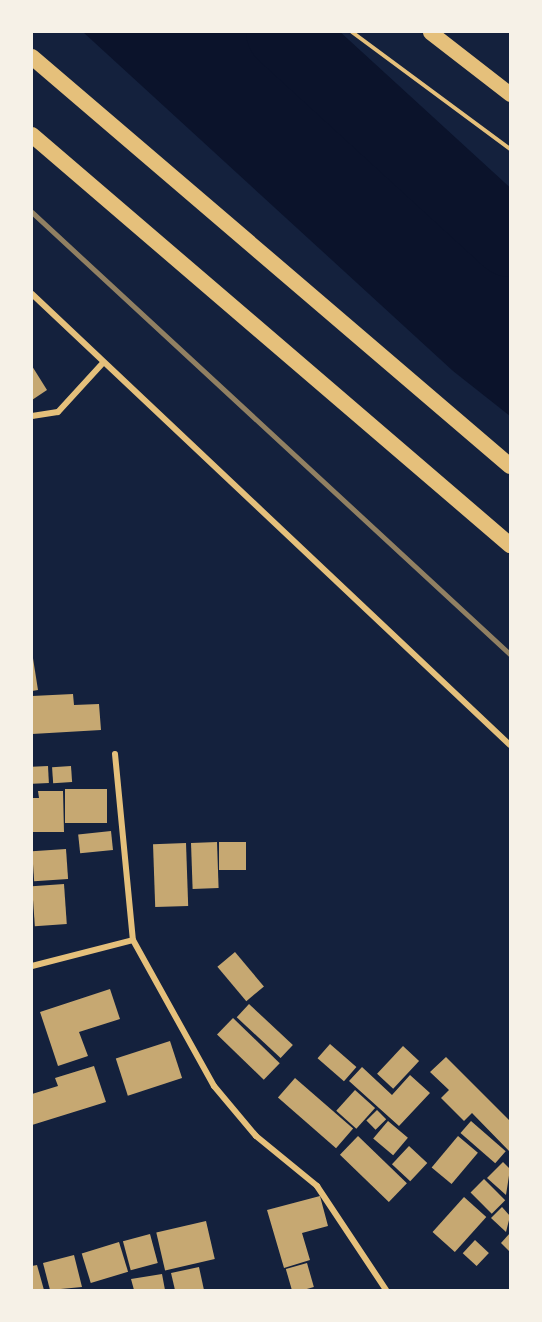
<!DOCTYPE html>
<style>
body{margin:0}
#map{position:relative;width:542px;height:1322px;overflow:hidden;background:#14213d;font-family:"Zilla Slab",serif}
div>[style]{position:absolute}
.water>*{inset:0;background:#0b132b}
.river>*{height:76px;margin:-38px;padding:0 38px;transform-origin:38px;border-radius:38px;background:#0b132b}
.building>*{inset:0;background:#c6a872;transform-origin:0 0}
.path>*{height:4px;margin:-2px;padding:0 2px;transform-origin:2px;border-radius:2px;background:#e5c07b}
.minor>*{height:6px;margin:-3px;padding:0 3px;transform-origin:3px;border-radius:3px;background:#e5c07b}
.primary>*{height:15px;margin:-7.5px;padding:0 7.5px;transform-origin:7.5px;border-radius:7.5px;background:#e5c07b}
.trunk>*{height:16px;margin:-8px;padding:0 8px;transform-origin:8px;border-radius:8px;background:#e5c07b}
.rail>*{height:4.5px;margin:-2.25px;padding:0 2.25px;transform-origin:2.25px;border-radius:2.25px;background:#918062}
span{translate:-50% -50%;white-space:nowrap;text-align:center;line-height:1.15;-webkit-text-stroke:4.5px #f6f1e7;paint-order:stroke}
.frame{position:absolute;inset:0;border:33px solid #f6f1e7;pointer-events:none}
</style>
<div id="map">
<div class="water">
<div style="clip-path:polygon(83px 32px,284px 32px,510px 239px,510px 416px,453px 371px)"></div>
</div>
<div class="river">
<div style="left:284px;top:32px;width:306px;rotate:42.5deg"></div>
</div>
<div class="building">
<div style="clip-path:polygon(32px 366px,47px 390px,32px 400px)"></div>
<div style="clip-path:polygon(32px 652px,38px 690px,32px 691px)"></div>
<div style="clip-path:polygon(73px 694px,74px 705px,99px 704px,101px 730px,32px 734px,32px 696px)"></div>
<div style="left:48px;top:766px;width:17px;height:16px;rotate:87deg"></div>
<div style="left:71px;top:766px;width:16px;height:19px;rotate:86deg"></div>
<div style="left:107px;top:789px;width:34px;height:42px;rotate:90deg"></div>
<div style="clip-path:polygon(38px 791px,63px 791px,64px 832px,32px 832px,32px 798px,39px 798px)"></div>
<div style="left:111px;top:831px;width:19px;height:33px;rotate:84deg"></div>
<div style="left:217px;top:842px;width:46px;height:26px;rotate:88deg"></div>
<div style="left:219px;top:842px;width:27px;height:28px"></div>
<div style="left:186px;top:843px;width:63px;height:33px;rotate:88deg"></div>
<div style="left:66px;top:849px;width:30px;height:34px;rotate:86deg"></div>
<div style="left:64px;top:884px;width:40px;height:32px;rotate:86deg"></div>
<div style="left:235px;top:952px;width:45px;height:23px;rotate:50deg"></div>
<div style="clip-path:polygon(110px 989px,120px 1019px,79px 1032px,88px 1056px,58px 1066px,40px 1012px)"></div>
<div style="left:249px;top:1004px;width:60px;height:18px;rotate:43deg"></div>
<div style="left:233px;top:1018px;width:65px;height:23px;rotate:44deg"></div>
<div style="left:170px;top:1041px;width:39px;height:57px;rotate:72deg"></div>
<div style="left:330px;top:1044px;width:35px;height:19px;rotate:41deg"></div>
<div style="left:403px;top:1046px;width:22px;height:38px;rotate:43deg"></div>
<div style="clip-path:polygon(446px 1057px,510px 1121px,510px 1152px,472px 1113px,464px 1121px,441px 1098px,449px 1090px,430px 1072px)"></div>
<div style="clip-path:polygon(94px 1066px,106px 1102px,32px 1125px,32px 1094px,58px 1086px,55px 1078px)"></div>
<div style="clip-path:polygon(362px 1067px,392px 1095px,410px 1075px,430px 1093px,399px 1126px,349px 1081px)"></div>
<div style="left:295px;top:1078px;width:77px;height:26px;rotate:41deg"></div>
<div style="left:355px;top:1090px;width:27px;height:28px;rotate:42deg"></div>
<div style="left:377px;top:1110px;width:13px;height:15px;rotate:45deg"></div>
<div style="left:388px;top:1121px;width:26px;height:23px;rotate:40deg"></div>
<div style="left:471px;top:1121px;width:46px;height:16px;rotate:41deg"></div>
<div style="left:358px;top:1136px;width:68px;height:26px;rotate:44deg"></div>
<div style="left:458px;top:1136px;width:26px;height:41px;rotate:40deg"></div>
<div style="left:409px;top:1146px;width:25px;height:25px;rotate:43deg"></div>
<div style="clip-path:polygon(503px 1162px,510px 1169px,506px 1195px,487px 1178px)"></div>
<div style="left:484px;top:1179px;width:30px;height:19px;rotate:45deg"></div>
<div style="clip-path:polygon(320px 1196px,328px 1226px,302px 1233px,310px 1260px,284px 1268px,267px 1210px)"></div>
<div style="left:464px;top:1197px;width:30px;height:47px;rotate:42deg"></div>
<div style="clip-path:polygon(502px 1207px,510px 1216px,506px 1232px,491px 1218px)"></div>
<div style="left:206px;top:1221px;width:39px;height:51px;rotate:77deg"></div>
<div style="clip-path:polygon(510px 1233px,510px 1252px,501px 1243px)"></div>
<div style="left:150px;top:1234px;width:30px;height:28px;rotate:75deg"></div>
<div style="left:475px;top:1240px;width:19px;height:18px;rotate:43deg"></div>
<div style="left:119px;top:1242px;width:31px;height:39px;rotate:73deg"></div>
<div style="clip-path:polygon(74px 1255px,82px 1287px,50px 1290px,43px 1263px)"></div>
<div style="left:307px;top:1263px;width:25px;height:22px;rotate:74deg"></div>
<div style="clip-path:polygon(37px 1265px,44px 1290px,32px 1290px,32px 1266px)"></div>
<div style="clip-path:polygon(199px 1267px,204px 1290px,175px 1290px,171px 1273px)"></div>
<div style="clip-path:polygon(162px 1274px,165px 1290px,134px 1290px,131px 1279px)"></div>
</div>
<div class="path">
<div style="left:352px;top:32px;width:197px;rotate:36.5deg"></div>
</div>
<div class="minor">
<div style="left:32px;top:294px;width:657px;rotate:43.34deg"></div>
<div style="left:32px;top:416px;width:26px;rotate:-9deg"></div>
<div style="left:58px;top:412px;width:65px;rotate:-47.5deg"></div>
<div style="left:115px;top:754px;width:187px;rotate:84.5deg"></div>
<div style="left:133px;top:940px;width:167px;rotate:61deg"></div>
<div style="left:214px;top:1086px;width:65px;rotate:50deg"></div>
<div style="left:256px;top:1136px;width:79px;rotate:39.3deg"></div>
<div style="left:317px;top:1186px;width:125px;rotate:56.4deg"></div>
<div style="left:32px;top:966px;width:104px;rotate:-14.4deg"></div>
</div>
<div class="primary">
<div style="left:430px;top:32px;width:101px;rotate:37.8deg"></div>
</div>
<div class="trunk">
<div style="left:32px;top:57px;width:629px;rotate:40.55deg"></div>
<div style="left:32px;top:135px;width:630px;rotate:40.62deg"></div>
</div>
<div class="rail">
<div style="left:32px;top:212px;width:651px;rotate:42.76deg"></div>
</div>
<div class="frame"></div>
</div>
